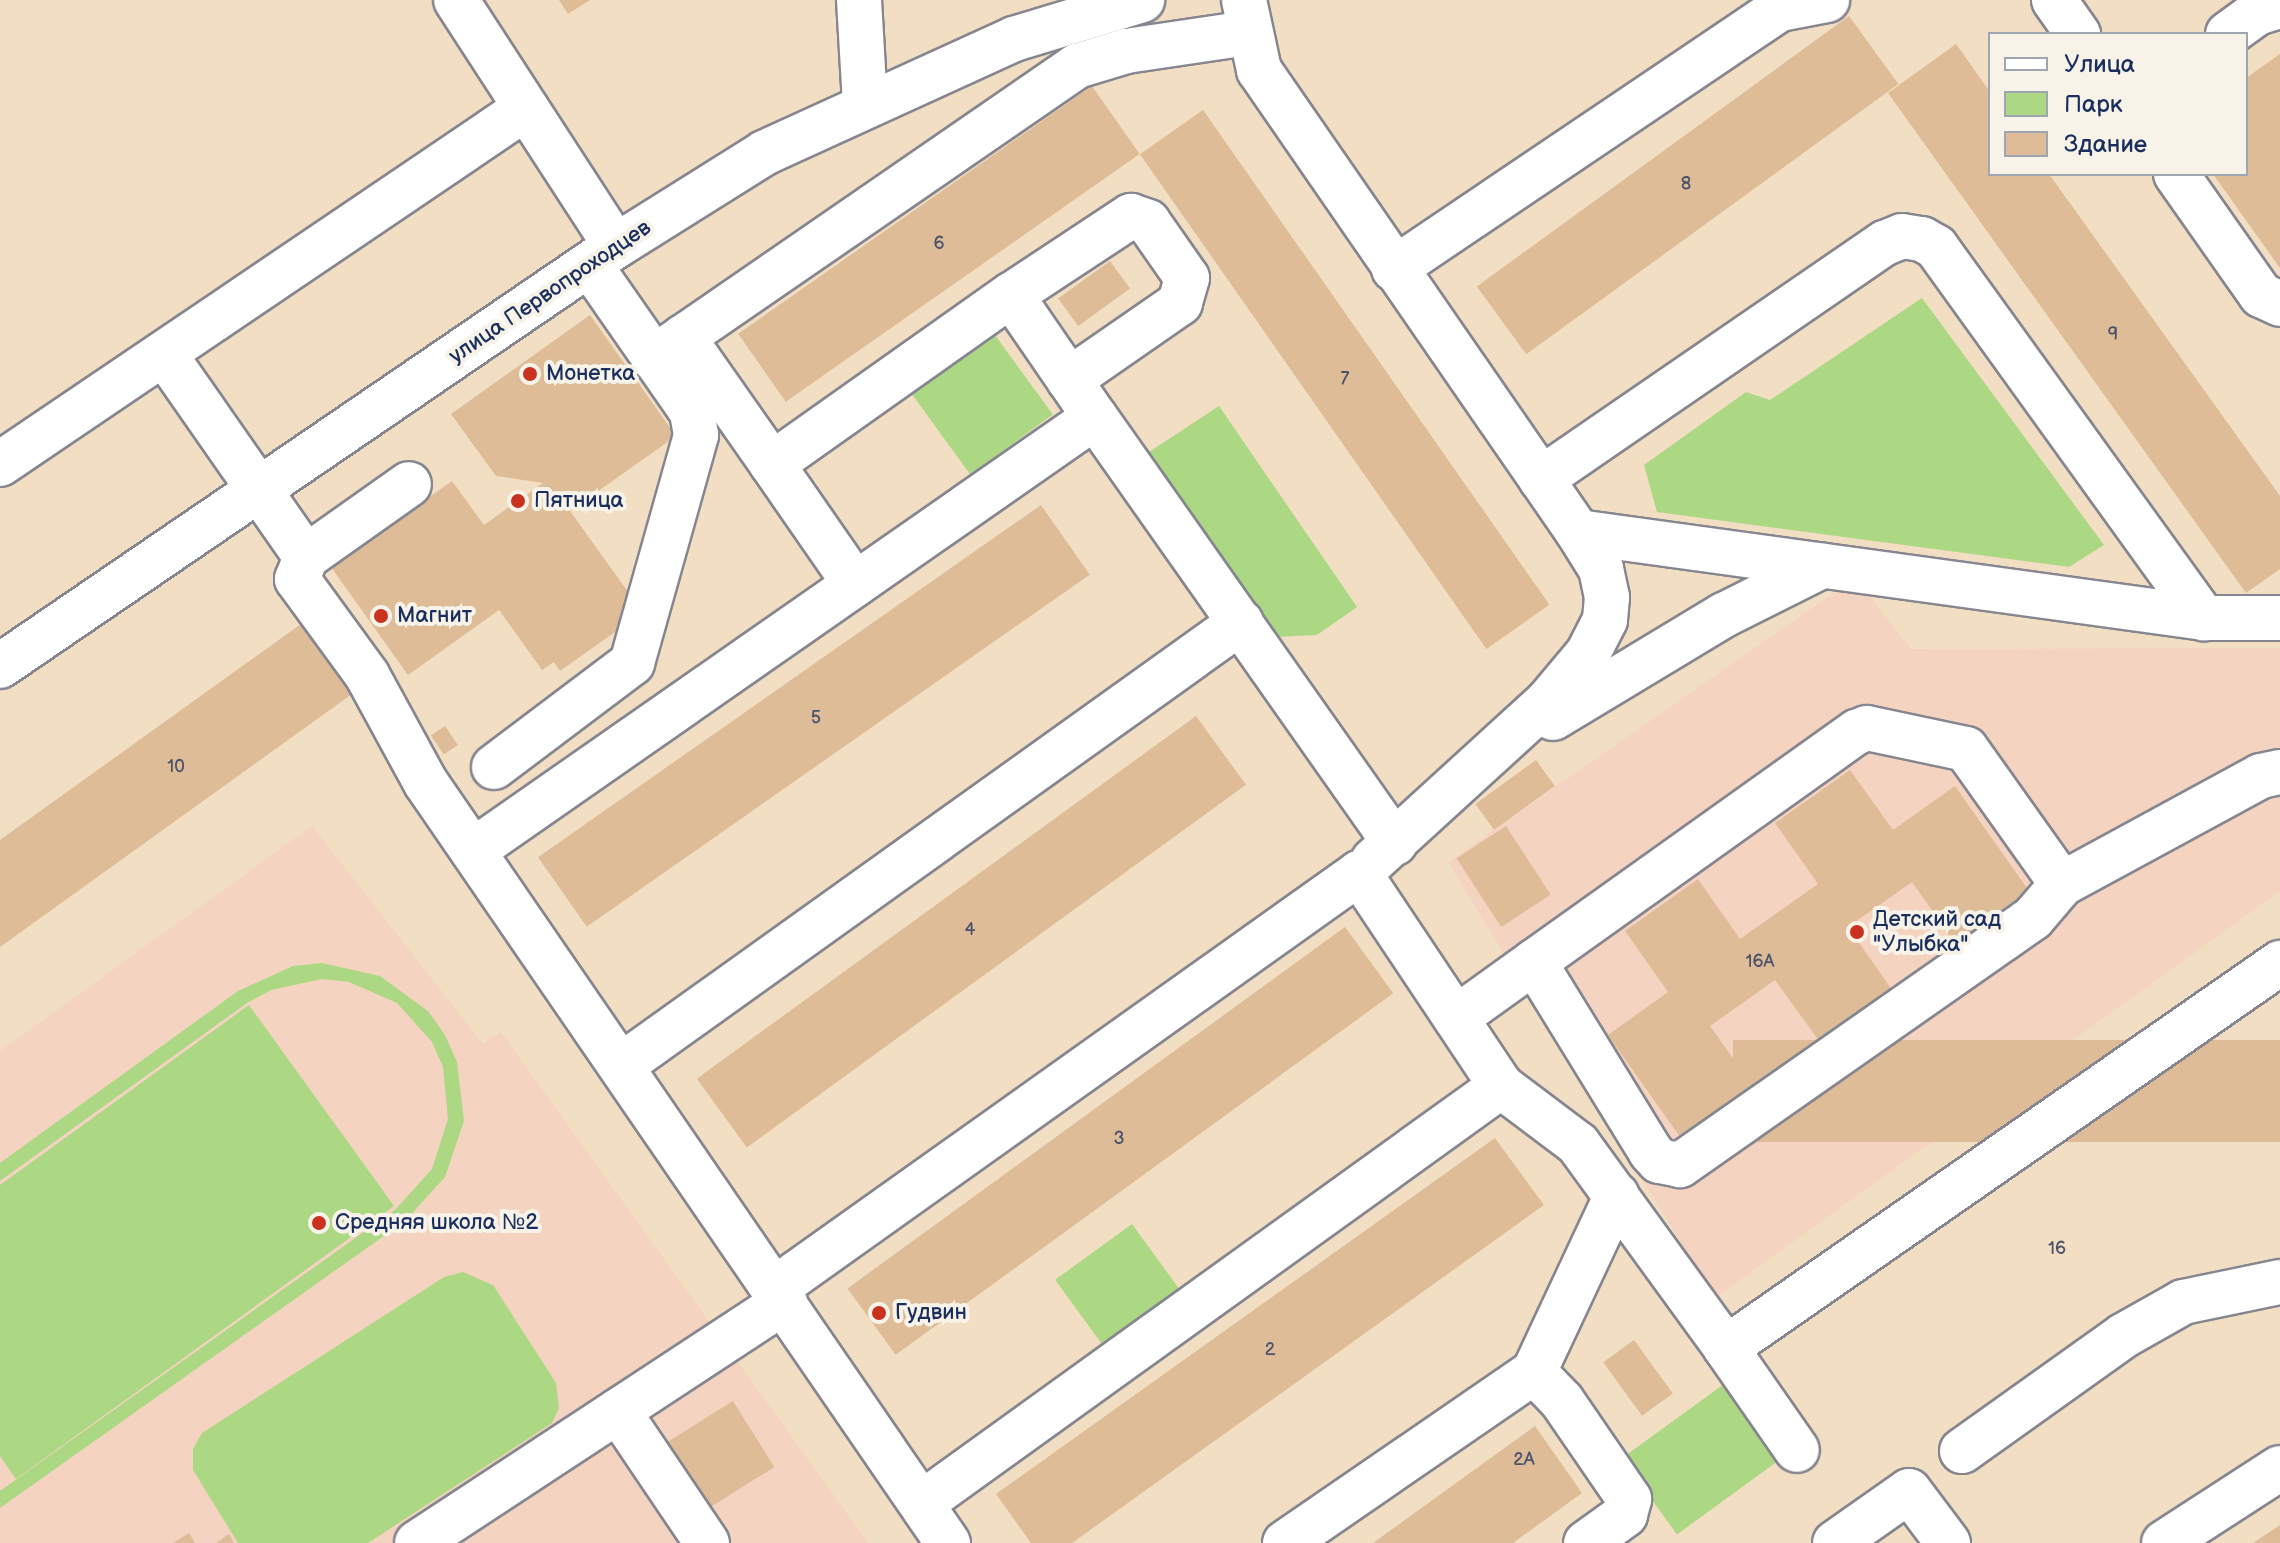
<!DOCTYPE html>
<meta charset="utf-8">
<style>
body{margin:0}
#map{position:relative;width:2280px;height:1543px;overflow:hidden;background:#f2dec2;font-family:"Balsamiq Sans",sans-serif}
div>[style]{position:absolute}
.built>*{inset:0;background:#f4d3c0}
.green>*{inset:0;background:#acd884;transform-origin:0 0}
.building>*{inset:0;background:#debc98;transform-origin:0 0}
.roads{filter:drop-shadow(2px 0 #868690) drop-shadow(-2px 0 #868690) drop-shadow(0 2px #868690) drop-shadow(0 -2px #868690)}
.minor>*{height:44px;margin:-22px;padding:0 22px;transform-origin:22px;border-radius:22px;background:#fff}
.dots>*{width:22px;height:22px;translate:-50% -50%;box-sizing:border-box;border:4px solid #f7f3e8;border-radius:50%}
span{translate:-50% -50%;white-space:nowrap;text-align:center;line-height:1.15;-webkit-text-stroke:8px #f7f3e8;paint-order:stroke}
.number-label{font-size:18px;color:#4c526c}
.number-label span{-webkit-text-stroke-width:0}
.street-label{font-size:22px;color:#1b2f5e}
.poi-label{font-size:22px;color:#1b2f5e}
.left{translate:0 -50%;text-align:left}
.legend{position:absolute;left:1988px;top:32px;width:260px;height:144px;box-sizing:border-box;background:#f7f3e8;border:2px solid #9fa5b1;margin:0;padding:10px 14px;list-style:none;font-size:24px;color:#1b2f5e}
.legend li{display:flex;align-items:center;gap:16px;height:40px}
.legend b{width:40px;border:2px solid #9fa5b1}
</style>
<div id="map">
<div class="built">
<div style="clip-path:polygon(1855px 578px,1911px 649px,2280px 648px,2280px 891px,1715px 1298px,1448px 862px)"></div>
<div style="clip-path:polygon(312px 826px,483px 1044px,501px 1032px,868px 1543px,0 1543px,0 1051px)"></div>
</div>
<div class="green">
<div style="clip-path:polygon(1922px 298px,2104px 545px,2069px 567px,1657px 512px,1644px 465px,1746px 392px,1770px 400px)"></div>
<div style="left:987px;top:324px;width:112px;height:102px;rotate:54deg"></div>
<div style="clip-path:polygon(1219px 406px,1357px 607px,1317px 635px,1274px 637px,1149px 452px)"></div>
<div style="clip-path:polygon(322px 963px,380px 976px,428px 1011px,445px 1035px,457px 1062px,464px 1121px,445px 1177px,405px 1221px,0 1508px,0 1491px,396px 1209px,432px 1169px,448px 1119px,443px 1067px,432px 1042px,397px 1003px,349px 982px,322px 979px,271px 990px,247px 1003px,0 1181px,0 1163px,238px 991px,293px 966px)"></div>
<div style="clip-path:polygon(249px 1005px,394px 1206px,16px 1479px,0 1456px,0 1185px)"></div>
<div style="left:1132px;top:1224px;width:80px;height:95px;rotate:54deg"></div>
<div style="clip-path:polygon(463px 1272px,493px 1285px,556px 1383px,559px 1408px,552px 1423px,368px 1543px,238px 1543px,193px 1470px,193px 1449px,202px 1433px,444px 1277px)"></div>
<div style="left:1731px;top:1379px;width:94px;height:135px;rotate:54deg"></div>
</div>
<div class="building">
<div style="clip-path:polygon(559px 0,590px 0,568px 14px)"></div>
<div style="left:1849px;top:16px;width:84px;height:460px;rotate:54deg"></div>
<div style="clip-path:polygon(1956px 44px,1990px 92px,1990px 174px,2049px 174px,2280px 496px,2280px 569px,2246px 593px,1888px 93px)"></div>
<div style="clip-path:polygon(2280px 54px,2280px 268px,2213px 174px,2246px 174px,2246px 78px)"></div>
<div style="left:1092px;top:86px;width:83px;height:432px;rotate:55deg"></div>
<div style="left:1203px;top:110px;width:604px;height:77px;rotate:55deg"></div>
<div style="left:1110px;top:261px;width:34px;height:64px;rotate:54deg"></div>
<div style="clip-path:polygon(590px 315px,676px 436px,570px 511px,636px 603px,623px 613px,629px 622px,560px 671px,554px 662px,542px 670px,499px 610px,408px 675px,331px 567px,452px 481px,484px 525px,543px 483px,496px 476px,451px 414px)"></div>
<div style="left:1041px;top:505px;width:85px;height:614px;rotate:55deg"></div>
<div style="clip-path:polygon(301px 624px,352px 694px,0 947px,0 840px)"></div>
<div style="left:1196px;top:716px;width:85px;height:617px;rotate:54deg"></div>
<div style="left:445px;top:726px;width:23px;height:17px;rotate:56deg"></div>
<div style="left:1536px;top:760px;width:32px;height:75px;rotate:54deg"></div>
<div style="clip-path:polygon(1850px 770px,1893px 830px,1955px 786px,2029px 891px,1955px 943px,1912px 882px,1848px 927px,1892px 990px,1819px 1041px,1775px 980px,1710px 1026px,1753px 1086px,1680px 1137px,1608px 1035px,1668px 992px,1625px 931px,1698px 879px,1740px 939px,1818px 884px,1775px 823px)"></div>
<div style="left:1506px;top:826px;width:82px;height:59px;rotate:57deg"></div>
<div style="left:1345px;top:927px;width:82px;height:615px;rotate:54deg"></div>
<div style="left:2280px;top:1040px;width:102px;height:547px;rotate:90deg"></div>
<div style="clip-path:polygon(1495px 1138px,1544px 1205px,1072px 1543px,1031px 1543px,996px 1494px)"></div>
<div style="left:1634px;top:1340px;width:66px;height:38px;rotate:54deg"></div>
<div style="left:733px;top:1401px;width:78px;height:77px;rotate:58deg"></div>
<div style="clip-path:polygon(1535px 1426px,1582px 1493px,1513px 1543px,1373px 1543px)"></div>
<div style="clip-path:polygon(2280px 1525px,2280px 1543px,2253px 1543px)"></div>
<div style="clip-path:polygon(189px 1533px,195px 1543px,173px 1543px)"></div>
<div style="clip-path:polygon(229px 1534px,234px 1543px,216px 1543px)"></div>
</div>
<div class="roads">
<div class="minor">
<div style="left:456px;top:0;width:293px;rotate:57deg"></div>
<div style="left:859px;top:0;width:104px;rotate:86.7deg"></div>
<div style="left:1244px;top:0;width:72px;rotate:77.9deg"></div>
<div style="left:1259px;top:70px;width:561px;rotate:55.38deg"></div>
<div style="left:1578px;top:532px;width:44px;rotate:58.1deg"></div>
<div style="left:1601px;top:569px;width:29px;rotate:78deg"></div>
<div style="left:1607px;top:597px;width:23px;rotate:95deg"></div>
<div style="left:1605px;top:620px;width:36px;rotate:117deg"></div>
<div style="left:1589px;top:652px;width:64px;rotate:129.9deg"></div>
<div style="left:1548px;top:701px;width:237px;rotate:137.6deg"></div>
<div style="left:2054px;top:0;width:42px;rotate:54.8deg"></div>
<div style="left:2228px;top:34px;width:36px;rotate:-36deg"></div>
<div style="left:2257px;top:13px;width:24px;rotate:-17deg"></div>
<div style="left:2176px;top:174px;width:148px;rotate:54.9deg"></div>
<div style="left:2261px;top:295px;width:21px;rotate:25deg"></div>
<div style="left:1394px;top:269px;width:465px;rotate:-34deg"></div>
<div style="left:1780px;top:9px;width:48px;rotate:-10.8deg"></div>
<div style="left:1011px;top:295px;width:144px;rotate:-33.4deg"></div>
<div style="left:1131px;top:216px;width:18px;rotate:19deg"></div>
<div style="left:1148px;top:222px;width:68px;rotate:55.1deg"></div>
<div style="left:1187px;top:278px;width:26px;rotate:106deg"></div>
<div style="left:1180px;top:303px;width:135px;rotate:145.3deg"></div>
<div style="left:683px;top:337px;width:155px;rotate:55deg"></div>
<div style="left:772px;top:464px;width:293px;rotate:-35.3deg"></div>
<div style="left:1011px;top:295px;width:148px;rotate:55.5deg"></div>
<div style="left:165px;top:355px;width:246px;rotate:55.1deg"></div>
<div style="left:306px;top:557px;width:24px;rotate:112deg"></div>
<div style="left:297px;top:579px;width:119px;rotate:53.9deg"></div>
<div style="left:367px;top:675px;width:123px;rotate:61.4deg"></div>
<div style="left:426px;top:783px;width:922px;rotate:55.52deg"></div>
<div style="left:653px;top:358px;width:515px;rotate:-34.55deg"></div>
<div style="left:1077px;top:66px;width:51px;rotate:-17deg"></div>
<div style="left:1126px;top:51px;width:123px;rotate:-8.4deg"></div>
<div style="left:0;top:464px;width:635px;rotate:-34.09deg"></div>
<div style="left:772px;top:464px;width:146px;rotate:55.3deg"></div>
<div style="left:1541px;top:479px;width:417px;rotate:-34.5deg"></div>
<div style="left:1885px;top:243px;width:18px;rotate:-22deg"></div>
<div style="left:1902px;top:236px;width:20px;rotate:9deg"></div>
<div style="left:1922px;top:239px;width:16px;rotate:30deg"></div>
<div style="left:1936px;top:247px;width:458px;rotate:54.2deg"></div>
<div style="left:2204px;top:618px;width:76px"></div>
<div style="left:1578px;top:532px;width:632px;rotate:7.82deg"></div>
<div style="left:306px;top:557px;width:126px;rotate:-35.3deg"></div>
<div style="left:0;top:666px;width:746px;rotate:-34.29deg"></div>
<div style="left:616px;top:246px;width:175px;rotate:-32.1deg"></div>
<div style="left:764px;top:153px;width:275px;rotate:-24.5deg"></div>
<div style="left:1014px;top:39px;width:134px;rotate:-16.9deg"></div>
<div style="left:1553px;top:718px;width:200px;rotate:-31.1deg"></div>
<div style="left:1724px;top:615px;width:110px;rotate:-26.6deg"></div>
<div style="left:494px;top:767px;width:173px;rotate:-37deg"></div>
<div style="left:632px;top:663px;width:237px;rotate:-74.3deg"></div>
<div style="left:696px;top:435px;width:23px;rotate:-100deg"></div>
<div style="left:692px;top:412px;width:180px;rotate:-124.8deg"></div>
<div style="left:474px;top:850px;width:757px;rotate:-34.89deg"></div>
<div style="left:1095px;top:417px;width:521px;rotate:54.85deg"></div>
<div style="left:2062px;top:884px;width:226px;rotate:-28.5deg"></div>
<div style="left:2261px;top:776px;width:19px;rotate:-12deg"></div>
<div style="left:1456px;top:1018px;width:96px;rotate:-35.7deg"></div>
<div style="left:1534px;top:962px;width:397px;rotate:-35.5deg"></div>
<div style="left:1857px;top:732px;width:11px;rotate:-22deg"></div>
<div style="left:1867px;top:728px;width:101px;rotate:12deg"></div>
<div style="left:1966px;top:749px;width:166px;rotate:54.6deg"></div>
<div style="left:2062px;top:884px;width:45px;rotate:130.5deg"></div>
<div style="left:2033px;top:918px;width:431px;rotate:145deg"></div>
<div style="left:1680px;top:1165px;width:21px;rotate:-169deg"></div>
<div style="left:1659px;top:1161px;width:12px;rotate:-132deg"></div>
<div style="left:1651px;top:1152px;width:223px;rotate:-121.6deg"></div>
<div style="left:622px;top:1065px;width:761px;rotate:-35.59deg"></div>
<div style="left:776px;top:1288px;width:716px;rotate:-35.44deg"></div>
<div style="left:1359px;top:873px;width:256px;rotate:56.3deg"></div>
<div style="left:1501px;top:1086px;width:96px;rotate:37deg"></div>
<div style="left:1578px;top:1144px;width:252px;rotate:54deg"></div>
<div style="left:1726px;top:1348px;width:675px;rotate:-34.8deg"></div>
<div style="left:1726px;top:1348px;width:124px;rotate:55.2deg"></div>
<div style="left:1534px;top:1372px;width:195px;rotate:-64.9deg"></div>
<div style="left:618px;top:1411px;width:159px;rotate:56deg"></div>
<div style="left:1962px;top:1451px;width:198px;rotate:-35.5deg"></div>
<div style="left:2123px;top:1336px;width:69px;rotate:-29.5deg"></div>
<div style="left:2183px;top:1302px;width:99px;rotate:-11.7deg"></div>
<div style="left:922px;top:1503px;width:714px;rotate:-35.76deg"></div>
<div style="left:417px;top:1543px;width:440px;rotate:-33.3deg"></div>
<div style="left:1285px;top:1543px;width:302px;rotate:-34.5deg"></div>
<div style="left:1534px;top:1372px;width:40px;rotate:46deg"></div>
<div style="left:1562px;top:1401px;width:119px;rotate:55.6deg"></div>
<div style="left:1629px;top:1499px;width:16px;rotate:104deg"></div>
<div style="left:1625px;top:1515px;width:48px;rotate:144.3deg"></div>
<div style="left:1835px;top:1543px;width:90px;rotate:-35.1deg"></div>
<div style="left:1909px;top:1491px;width:65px;rotate:53.1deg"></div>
<div style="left:2164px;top:1543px;width:138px;rotate:-32.9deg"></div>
</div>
</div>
<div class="dots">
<div style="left:530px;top:374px;background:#c8321e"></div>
<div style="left:518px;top:501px;background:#c8321e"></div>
<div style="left:381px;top:616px;background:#c8321e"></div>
<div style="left:1857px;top:932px;background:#c8321e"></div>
<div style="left:319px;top:1223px;background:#c8321e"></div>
<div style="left:879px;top:1313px;background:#c8321e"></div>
</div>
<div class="number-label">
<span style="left:1686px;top:184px">8</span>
<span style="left:939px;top:244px">6</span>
<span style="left:2113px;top:335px">9</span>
<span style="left:1345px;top:379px">7</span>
<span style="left:816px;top:718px">5</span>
<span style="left:176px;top:767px">10</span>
<span style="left:970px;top:930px">4</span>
<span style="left:1760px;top:962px">16А</span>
<span style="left:1119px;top:1139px">3</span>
<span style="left:2057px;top:1249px">16</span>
<span style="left:1270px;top:1350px">2</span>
<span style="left:1524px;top:1460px">2А</span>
</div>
<div class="street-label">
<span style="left:550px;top:292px;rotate:-34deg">улица Первопроходцев</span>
</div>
<div class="poi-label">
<span class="left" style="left:546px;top:374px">Монетка</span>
<span class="left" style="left:534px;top:501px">Пятница</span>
<span class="left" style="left:397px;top:616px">Магнит</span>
<span class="left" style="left:1873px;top:932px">Детский сад<br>"Улыбка"</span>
<span class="left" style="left:335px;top:1223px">Средняя школа №2</span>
<span class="left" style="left:895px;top:1313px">Гудвин</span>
</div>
<ul class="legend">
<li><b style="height:10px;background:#fff"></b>Улица</li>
<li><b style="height:22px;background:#acd884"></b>Парк</li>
<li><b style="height:22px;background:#debc98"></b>Здание</li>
</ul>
</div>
